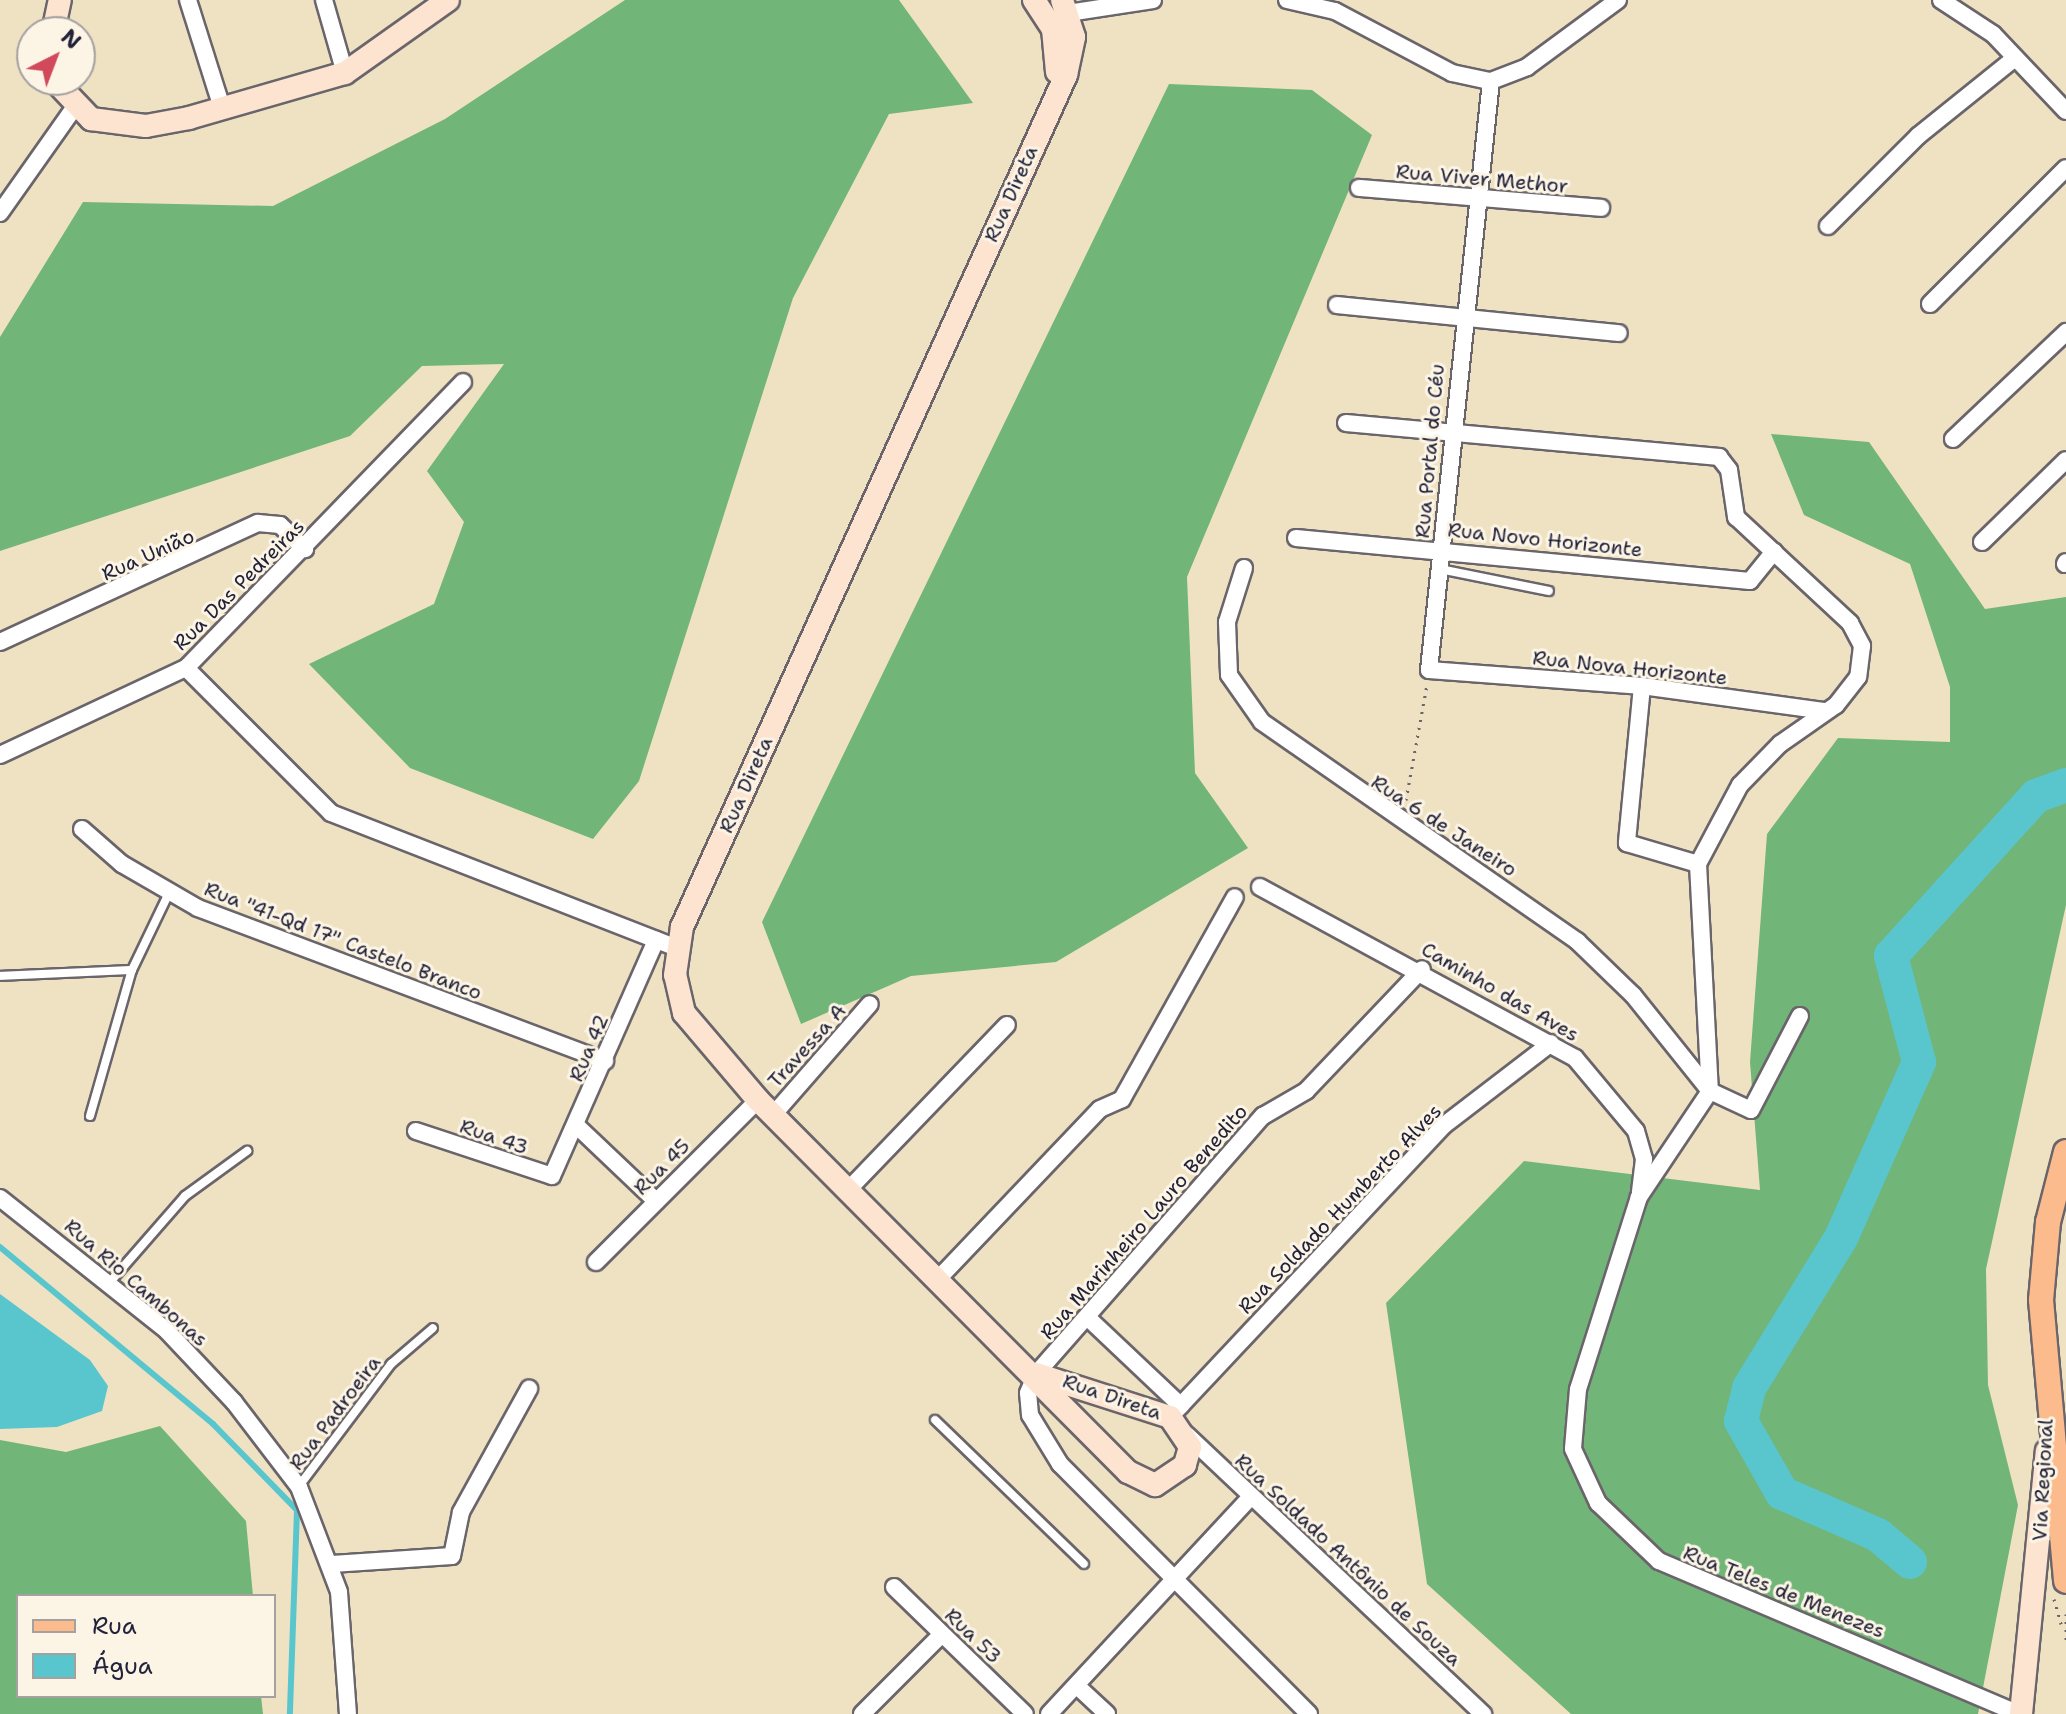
<!DOCTYPE html>
<meta charset="utf-8">
<style>
body{margin:0}
#map{position:relative;width:2066px;height:1714px;overflow:hidden;background:#efe2c3;font-family:"Shantell Sans",sans-serif}
div>[style]{position:absolute}
.forest>*{inset:0;background:#72b578}
.water>*{inset:0;background:#59c6ce}
.stream>*{height:6px;margin:-3px;padding:0 3px;transform-origin:3px;border-radius:3px;background:#59c6ce}
.river>*{height:34px;margin:-17px;padding:0 17px;transform-origin:17px;border-radius:17px;background:#59c6ce}
.path>*{height:3px;margin-top:-1.5px;transform-origin:0;background:repeating-linear-gradient(90deg,#6a656b 0 2px,transparent 0 8px)}
.roads{filter:drop-shadow(2px 0 #6a656b) drop-shadow(-2px 0 #6a656b) drop-shadow(0 2px #6a656b) drop-shadow(0 -2px #6a656b)}
.lane>*{height:8px;margin:-4px;padding:0 4px;transform-origin:4px;border-radius:4px;background:#fff}
.street>*{height:16px;margin:-8px;padding:0 8px;transform-origin:8px;border-radius:8px;background:#fff}
.secondary>*{height:22px;margin:-11px;padding:0 11px;transform-origin:11px;border-radius:11px;background:#fde4d1}
.primary>*{height:24px;margin:-12px;padding:0 12px;transform-origin:12px;border-radius:12px;background:#fbbb8c}
span{translate:-50% -50%;white-space:nowrap;text-align:center;line-height:1.15;-webkit-text-stroke:6px #fcf5e5;paint-order:stroke}
.street-label{font-size:20px;color:#22223b}
.legend{position:absolute;left:16px;top:1594px;width:260px;height:104px;box-sizing:border-box;background:#fcf5e5;border:2px solid #a5a1a1;margin:0;padding:10px 14px;list-style:none;font-size:24px;color:#22223b}
.legend li{display:flex;align-items:center;gap:16px;height:40px}
.legend b{width:40px;border:2px solid #a5a1a1}
.north{position:absolute;left:16px;top:16px;width:80px;height:80px;box-sizing:border-box;background:#fcf5e5;border:2px solid #a5a1a1;border-radius:50%;rotate:42deg;font-size:22px;font-weight:700;line-height:32px;text-align:center;color:#22223b}
.north::after{content:'';display:block;margin:auto;width:28px;height:36px;background:#d1495b;clip-path:polygon(50% 0,100% 100%,50% 72%,0 100%)}
</style>
<div id="map">
<div class="forest">
<div style="clip-path:polygon(625px 0,899px 0,973px 103px,889px 114px,793px 298px,639px 781px,593px 839px,410px 768px,309px 664px,434px 604px,464px 522px,427px 471px,504px 364px,422px 366px,350px 436px,0 551px,0 337px,83px 202px,273px 206px,445px 119px)"></div>
<div style="clip-path:polygon(1169px 84px,1312px 90px,1372px 135px,1187px 577px,1195px 773px,1248px 848px,1056px 962px,911px 976px,801px 1024px,762px 922px)"></div>
<div style="clip-path:polygon(1771px 434px,1869px 442px,1985px 609px,2066px 597px,2066px 905px,1986px 1269px,1988px 1385px,2018px 1505px,1978px 1714px,1571px 1714px,1427px 1584px,1386px 1303px,1524px 1161px,1760px 1190px,1750px 1062px,1767px 834px,1838px 738px,1950px 742px,1950px 687px,1910px 564px,1804px 515px)"></div>
<div style="clip-path:polygon(160px 1426px,246px 1521px,253px 1596px,18px 1596px,18px 1696px,261px 1696px,263px 1714px,0 1714px,0 1440px,66px 1452px)"></div>
</div>
<div class="water">
<div style="clip-path:polygon(0 1294px,90px 1360px,108px 1386px,102px 1411px,57px 1427px,0 1429px)"></div>
</div>
<div class="stream">
<div style="left:0;top:1247px;width:277px;rotate:39.7deg"></div>
<div style="left:213px;top:1424px;width:120px;rotate:45.7deg"></div>
<div style="left:297px;top:1510px;width:204px;rotate:92deg"></div>
</div>
<div class="river">
<div style="left:1910px;top:1562px;width:42px;rotate:-139.8deg"></div>
<div style="left:1878px;top:1535px;width:105px;rotate:-156.4deg"></div>
<div style="left:1782px;top:1493px;width:83px;rotate:-119.7deg"></div>
<div style="left:1741px;top:1421px;width:34px;rotate:-76deg"></div>
<div style="left:1749px;top:1388px;width:176px;rotate:-58.5deg"></div>
<div style="left:1841px;top:1238px;width:193px;rotate:-66.1deg"></div>
<div style="left:1919px;top:1062px;width:110px;rotate:-104.8deg"></div>
<div style="left:1891px;top:956px;width:216px;rotate:-47.8deg"></div>
<div style="left:2036px;top:796px;width:32px;rotate:-20deg"></div>
</div>
<div class="path">
<div style="left:1406px;top:800px;width:117px;rotate:-79.7deg"></div>
<div style="left:2054px;top:1599px;width:26px;rotate:74deg"></div>
<div style="left:2066px;top:1614px;width:27px;rotate:90deg"></div>
</div>
<div class="roads">
<div class="lane">
<div style="left:1440px;top:569px;width:111px;rotate:11.4deg"></div>
<div style="left:0;top:976px;width:132px;rotate:-2.6deg"></div>
<div style="left:90px;top:1116px;width:152px;rotate:-74deg"></div>
<div style="left:132px;top:970px;width:83px;rotate:-64.4deg"></div>
<div style="left:110px;top:1282px;width:114px;rotate:-48.9deg"></div>
<div style="left:185px;top:1196px;width:77px;rotate:-36deg"></div>
<div style="left:935px;top:1420px;width:207px;rotate:44deg"></div>
<div style="left:299px;top:1486px;width:153px;rotate:-53deg"></div>
<div style="left:391px;top:1364px;width:55px;rotate:-40.6deg"></div>
</div>
<div class="street">
<div style="left:188px;top:0;width:116px;rotate:72.5deg"></div>
<div style="left:324px;top:0;width:76px;rotate:74deg"></div>
<div style="left:1287px;top:0;width:49px;rotate:12.9deg"></div>
<div style="left:1335px;top:11px;width:132px;rotate:27.9deg"></div>
<div style="left:1452px;top:73px;width:40px;rotate:12deg"></div>
<div style="left:1491px;top:81px;width:39px;rotate:-21deg"></div>
<div style="left:1527px;top:67px;width:113px;rotate:-36.4deg"></div>
<div style="left:1941px;top:0;width:62px;rotate:33.2deg"></div>
<div style="left:1993px;top:34px;width:106px;rotate:46.5deg"></div>
<div style="left:1068px;top:13px;width:86px;rotate:-8.7deg"></div>
<div style="left:1491px;top:81px;width:592px;rotate:96.01deg"></div>
<div style="left:1429px;top:670px;width:214px;rotate:4.3deg"></div>
<div style="left:1642px;top:686px;width:185px;rotate:7.8deg"></div>
<div style="left:1359px;top:188px;width:243px;rotate:4.7deg"></div>
<div style="left:0;top:213px;width:128px;rotate:-54.8deg"></div>
<div style="left:1828px;top:226px;width:127px;rotate:-45deg"></div>
<div style="left:1918px;top:136px;width:124px;rotate:-38.8deg"></div>
<div style="left:1930px;top:304px;width:192px;rotate:-45deg"></div>
<div style="left:1337px;top:305px;width:283px;rotate:5.7deg"></div>
<div style="left:1346px;top:423px;width:375px;rotate:5.2deg"></div>
<div style="left:1719px;top:457px;width:16px;rotate:52deg"></div>
<div style="left:1729px;top:470px;width:48px;rotate:81.5deg"></div>
<div style="left:1736px;top:517px;width:156px;rotate:42.9deg"></div>
<div style="left:1850px;top:623px;width:26px;rotate:62deg"></div>
<div style="left:1862px;top:646px;width:31px;rotate:97deg"></div>
<div style="left:1858px;top:677px;width:36px;rotate:128deg"></div>
<div style="left:1836px;top:705px;width:68px;rotate:145.1deg"></div>
<div style="left:1780px;top:744px;width:57px;rotate:134.3deg"></div>
<div style="left:1740px;top:785px;width:89px;rotate:118deg"></div>
<div style="left:1698px;top:864px;width:227px;rotate:87deg"></div>
<div style="left:1710px;top:1091px;width:128px;rotate:123.8deg"></div>
<div style="left:1639px;top:1197px;width:201px;rotate:107.6deg"></div>
<div style="left:1578px;top:1389px;width:60px;rotate:94.8deg"></div>
<div style="left:1573px;top:1449px;width:60px;rotate:65.2deg"></div>
<div style="left:1598px;top:1503px;width:84px;rotate:43.6deg"></div>
<div style="left:1659px;top:1561px;width:392px;rotate:23deg"></div>
<div style="left:1953px;top:439px;width:156px;rotate:-43.4deg"></div>
<div style="left:1296px;top:538px;width:456px;rotate:5.4deg"></div>
<div style="left:1750px;top:581px;width:38px;rotate:-51deg"></div>
<div style="left:1982px;top:542px;width:117px;rotate:-44.3deg"></div>
<div style="left:2065px;top:564px;width:2px;rotate:-63deg"></div>
<div style="left:1244px;top:568px;width:57px;rotate:107.5deg"></div>
<div style="left:1227px;top:622px;width:53px;rotate:87.8deg"></div>
<div style="left:1229px;top:675px;width:57px;rotate:54.9deg"></div>
<div style="left:1262px;top:722px;width:384px;rotate:34.8deg"></div>
<div style="left:1577px;top:941px;width:78px;rotate:44deg"></div>
<div style="left:1633px;top:995px;width:123px;rotate:51.3deg"></div>
<div style="left:1710px;top:1091px;width:45px;rotate:24.9deg"></div>
<div style="left:1751px;top:1110px;width:106px;rotate:-62.5deg"></div>
<div style="left:0;top:642px;width:284px;rotate:-24.8deg"></div>
<div style="left:258px;top:523px;width:22px;rotate:5deg"></div>
<div style="left:280px;top:525px;width:35px;rotate:44deg"></div>
<div style="left:186px;top:668px;width:205px;rotate:45deg"></div>
<div style="left:331px;top:813px;width:371px;rotate:21.3deg"></div>
<div style="left:1642px;top:686px;width:158px;rotate:95.5deg"></div>
<div style="left:1627px;top:843px;width:74px;rotate:16.5deg"></div>
<div style="left:0;top:755px;width:205px;rotate:-25.1deg"></div>
<div style="left:186px;top:668px;width:398px;rotate:-45.9deg"></div>
<div style="left:82px;top:829px;width:53px;rotate:41.2deg"></div>
<div style="left:122px;top:864px;width:88px;rotate:30.1deg"></div>
<div style="left:198px;top:908px;width:435px;rotate:20.6deg"></div>
<div style="left:1260px;top:887px;width:358px;rotate:28.5deg"></div>
<div style="left:1575px;top:1058px;width:95px;rotate:50.1deg"></div>
<div style="left:1636px;top:1131px;width:29px;rotate:74deg"></div>
<div style="left:1644px;top:1159px;width:34px;rotate:97deg"></div>
<div style="left:773px;top:1115px;width:147px;rotate:-48.9deg"></div>
<div style="left:578px;top:1127px;width:108px;rotate:43.5deg"></div>
<div style="left:416px;top:1131px;width:143px;rotate:18.3deg"></div>
<div style="left:552px;top:1176px;width:258px;rotate:-66.2deg"></div>
<div style="left:848px;top:1190px;width:229px;rotate:-46.1deg"></div>
<div style="left:0;top:1198px;width:213px;rotate:38.5deg"></div>
<div style="left:167px;top:1331px;width:98px;rotate:46.7deg"></div>
<div style="left:234px;top:1402px;width:107px;rotate:52.6deg"></div>
<div style="left:299px;top:1487px;width:112px;rotate:69.1deg"></div>
<div style="left:339px;top:1592px;width:122px;rotate:85.8deg"></div>
<div style="left:596px;top:1262px;width:229px;rotate:-45deg"></div>
<div style="left:939px;top:1278px;width:233px;rotate:-46.4deg"></div>
<div style="left:1100px;top:1109px;width:24px;rotate:-24deg"></div>
<div style="left:1122px;top:1099px;width:231px;rotate:-60.8deg"></div>
<div style="left:1087px;top:1317px;width:129px;rotate:43.4deg"></div>
<div style="left:1170px;top:1417px;width:399px;rotate:-46.8deg"></div>
<div style="left:1443px;top:1126px;width:136px;rotate:-37.5deg"></div>
<div style="left:1187px;top:1435px;width:407px;rotate:43.3deg"></div>
<div style="left:332px;top:1564px;width:120px;rotate:-3.8deg"></div>
<div style="left:452px;top:1556px;width:45px;rotate:-78.4deg"></div>
<div style="left:461px;top:1512px;width:141px;rotate:-61.1deg"></div>
<div style="left:894px;top:1587px;width:182px;rotate:44.1deg"></div>
<div style="left:1077px;top:1686px;width:41px;rotate:43deg"></div>
<div style="left:862px;top:1714px;width:113px;rotate:-45deg"></div>
<div style="left:1049px;top:1714px;width:296px;rotate:-47.1deg"></div>
<div style="left:1309px;top:1714px;width:353px;rotate:-134.9deg"></div>
<div style="left:1060px;top:1464px;width:57px;rotate:-121.5deg"></div>
<div style="left:1030px;top:1415px;width:22px;rotate:-95deg"></div>
<div style="left:1028px;top:1393px;width:21px;rotate:-67deg"></div>
<div style="left:1036px;top:1374px;width:344px;rotate:-48.7deg"></div>
<div style="left:1263px;top:1116px;width:50px;rotate:-30.2deg"></div>
<div style="left:1306px;top:1091px;width:168px;rotate:-46.4deg"></div>
</div>
<div class="secondary">
<div style="left:1034px;top:0;width:35px;rotate:57deg"></div>
<div style="left:1053px;top:29px;width:43px;rotate:84.7deg"></div>
<div style="left:53px;top:32px;width:33px;rotate:-78deg"></div>
<div style="left:54px;top:80px;width:54px;rotate:46.5deg"></div>
<div style="left:91px;top:119px;width:55px;rotate:7.3deg"></div>
<div style="left:146px;top:126px;width:44px;rotate:-10.5deg"></div>
<div style="left:189px;top:118px;width:162px;rotate:-16.1deg"></div>
<div style="left:345px;top:73px;width:126px;rotate:-35.3deg"></div>
<div style="left:1036px;top:1374px;width:141px;rotate:17.8deg"></div>
<div style="left:1170px;top:1417px;width:36px;rotate:56deg"></div>
<div style="left:1190px;top:1447px;width:19px;rotate:106deg"></div>
<div style="left:1185px;top:1465px;width:36px;rotate:146deg"></div>
<div style="left:1155px;top:1485px;width:30px;rotate:-154deg"></div>
<div style="left:1128px;top:1472px;width:525px;rotate:-134.85deg"></div>
<div style="left:758px;top:1100px;width:114px;rotate:-130.4deg"></div>
<div style="left:684px;top:1013px;width:39px;rotate:-103deg"></div>
<div style="left:675px;top:975px;width:49px;rotate:-81.7deg"></div>
<div style="left:682px;top:927px;width:935px;rotate:-65.74deg"></div>
<div style="left:1066px;top:75px;width:39px;rotate:-78deg"></div>
<div style="left:1074px;top:37px;width:39px;rotate:-108deg"></div>
<div style="left:2021px;top:1714px;width:264px;rotate:-84.4deg"></div>
</div>
<div class="primary">
<div style="left:2066px;top:1152px;width:72px;rotate:104.4deg"></div>
<div style="left:2048px;top:1222px;width:78px;rotate:95.1deg"></div>
<div style="left:2041px;top:1300px;width:282px;rotate:84.9deg"></div>
</div>
</div>
<div class="street-label">
<span style="left:1482px;top:179px;rotate:5deg">Rua Viver Methor</span>
<span style="left:1011px;top:194px;rotate:-66deg">Rua Direta</span>
<span style="left:1430px;top:451px;rotate:-85deg">Rua Portal do Céu</span>
<span style="left:1545px;top:540px;rotate:6deg">Rua Novo Horizonte</span>
<span style="left:148px;top:555px;rotate:-24deg">Rua União</span>
<span style="left:239px;top:585px;rotate:-45deg">Rua Das Pedreiras</span>
<span style="left:1630px;top:668px;rotate:6deg">Rua Nova Horizonte</span>
<span style="left:746px;top:785px;rotate:-66deg">Rua Direta</span>
<span style="left:1444px;top:826px;rotate:33deg">Rua 6 de Janeiro</span>
<span style="left:343px;top:941px;rotate:21deg">Rua "41-Qd 17" Castelo Branco</span>
<span style="left:1500px;top:992px;rotate:30deg">Caminho das Aves</span>
<span style="left:807px;top:1046px;rotate:-48deg">Travessa A</span>
<span style="left:589px;top:1048px;rotate:-67deg">Rua 42</span>
<span style="left:494px;top:1137px;rotate:19deg">Rua 43</span>
<span style="left:662px;top:1167px;rotate:-45deg">Rua 45</span>
<span style="left:1340px;top:1209px;rotate:-46deg">Rua Soldado Humberto Alves</span>
<span style="left:1144px;top:1222px;rotate:-49deg">Rua Marinheiro Lauro Benedito</span>
<span style="left:136px;top:1283px;rotate:41deg">Rua Rio Cambonas</span>
<span style="left:1112px;top:1397px;rotate:19deg">Rua Direta</span>
<span style="left:335px;top:1413px;rotate:-53deg">Rua Padroeira</span>
<span style="left:2043px;top:1480px;rotate:-87deg">Via Regional</span>
<span style="left:1348px;top:1560px;rotate:43deg">Rua Soldado Antônio de Souza</span>
<span style="left:1784px;top:1592px;rotate:22deg">Rua Teles de Menezes</span>
<span style="left:973px;top:1636px;rotate:44deg">Rua 53</span>
</div>
<ul class="legend">
<li><b style="height:10px;background:#fbbb8c"></b>Rua</li>
<li><b style="height:22px;background:#59c6ce"></b>Água</li>
</ul>
<div class="north">N</div>
</div>
